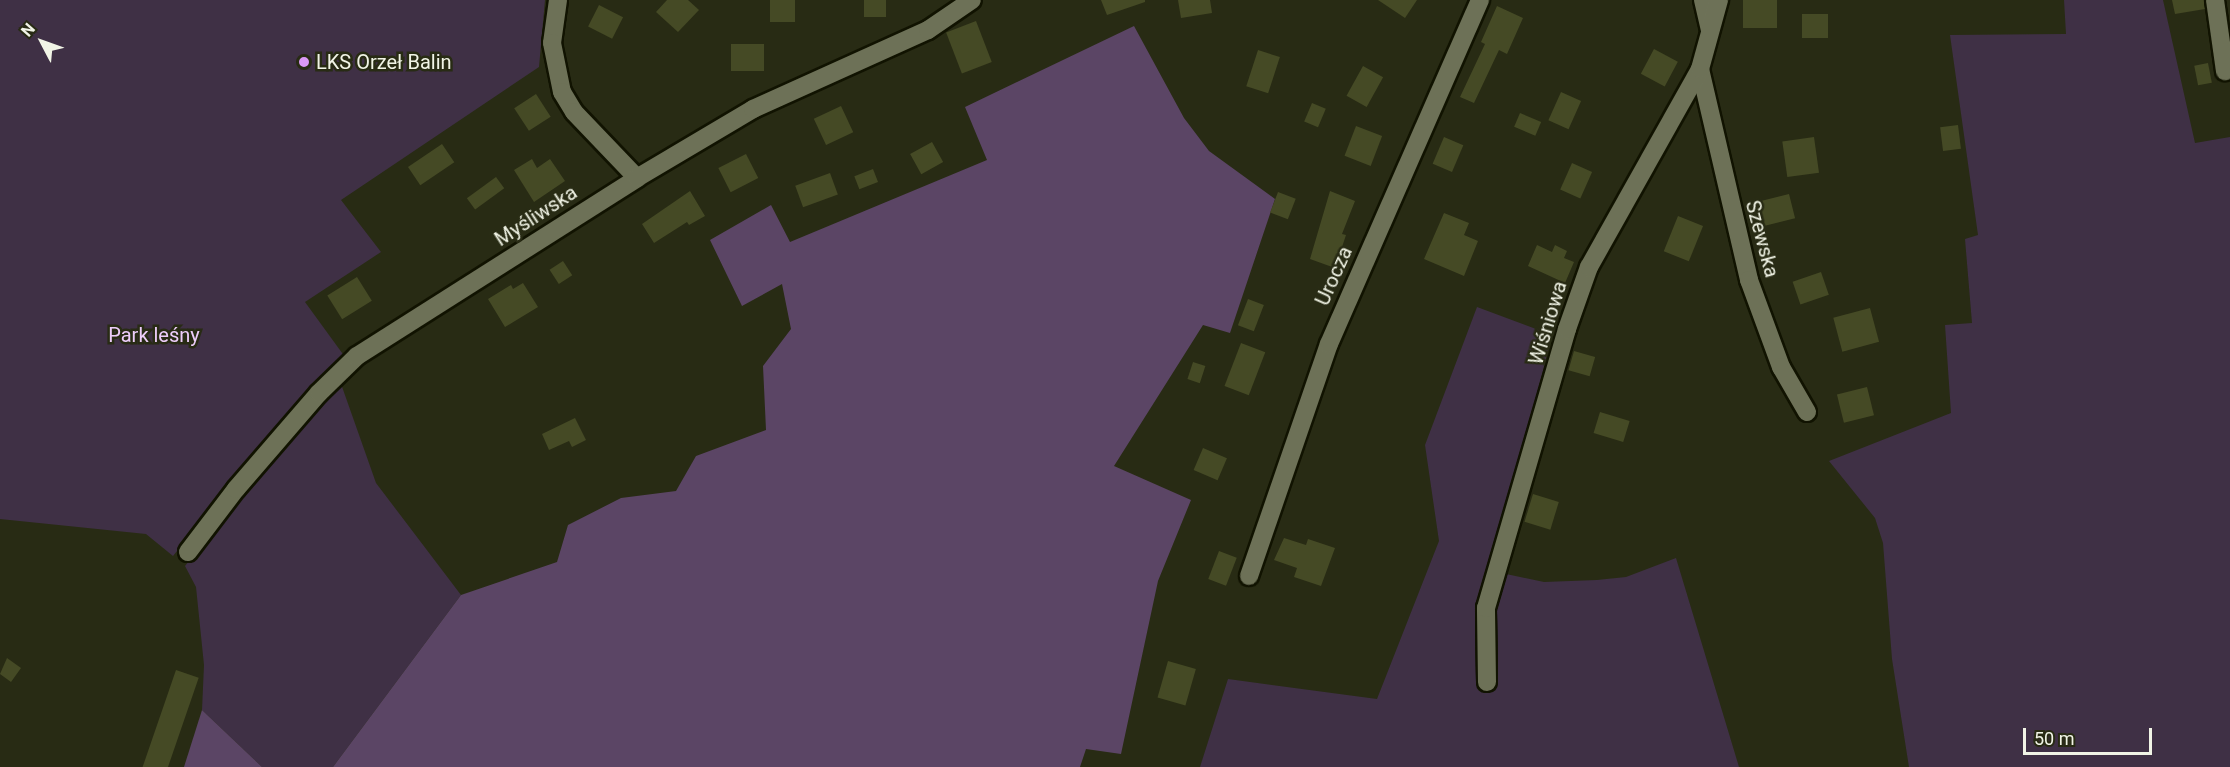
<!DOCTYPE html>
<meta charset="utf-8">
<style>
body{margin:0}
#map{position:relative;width:2230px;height:767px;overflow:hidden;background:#282b14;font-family:Roboto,sans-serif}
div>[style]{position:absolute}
.green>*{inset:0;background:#3f3045}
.forest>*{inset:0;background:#5b4565}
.building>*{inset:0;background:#454a25;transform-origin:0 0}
.roads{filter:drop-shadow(2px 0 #111301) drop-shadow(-2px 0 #111301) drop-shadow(0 2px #111301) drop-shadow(0 -2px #111301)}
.minor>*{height:18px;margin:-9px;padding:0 9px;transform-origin:9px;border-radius:9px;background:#6d7157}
.dots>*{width:16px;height:16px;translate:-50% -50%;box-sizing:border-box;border:3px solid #282b14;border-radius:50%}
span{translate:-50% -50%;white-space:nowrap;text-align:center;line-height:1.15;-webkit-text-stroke:5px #282b14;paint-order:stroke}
.poi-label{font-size:20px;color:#f1f4e6}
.left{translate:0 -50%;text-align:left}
.street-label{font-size:20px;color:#f1f4e6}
.park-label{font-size:20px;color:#edcdfa}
.north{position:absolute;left:12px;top:12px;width:60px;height:60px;-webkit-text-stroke:4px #282b14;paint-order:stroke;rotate:311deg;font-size:16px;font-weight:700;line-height:24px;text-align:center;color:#f1f4e6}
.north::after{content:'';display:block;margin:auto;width:21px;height:27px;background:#f1f4e6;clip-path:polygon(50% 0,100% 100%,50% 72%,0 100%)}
.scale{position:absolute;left:2023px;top:728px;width:129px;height:27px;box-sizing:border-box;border:3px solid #f1f4e6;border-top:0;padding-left:8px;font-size:18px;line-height:21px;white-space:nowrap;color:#f1f4e6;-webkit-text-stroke:4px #282b14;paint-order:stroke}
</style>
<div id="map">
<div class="green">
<div style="clip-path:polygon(0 0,545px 0,539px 67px,341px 200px,381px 252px,305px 302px,345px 357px,259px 449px,173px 556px,146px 534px,0 519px)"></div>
<div style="clip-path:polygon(2064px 0,2163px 0,2195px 143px,2230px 137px,2230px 767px,1909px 767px,1892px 659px,1883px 543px,1875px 518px,1829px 461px,1951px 413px,1945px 325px,1972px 323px,1965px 239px,1978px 235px,1950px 35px,2066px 34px)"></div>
<div style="clip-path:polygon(1477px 307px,1552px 335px,1492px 571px,1544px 582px,1597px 580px,1626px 577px,1676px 558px,1739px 767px,1200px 767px,1228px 679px,1377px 699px,1439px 541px,1425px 445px)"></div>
<div style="clip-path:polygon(340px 381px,376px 483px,461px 595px,333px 767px,262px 767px,202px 710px,204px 665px,196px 587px,185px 566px,271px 459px)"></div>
</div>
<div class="forest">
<div style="clip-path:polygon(1134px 26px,1184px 118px,1209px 151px,1275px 199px,1230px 333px,1203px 325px,1114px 466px,1191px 500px,1158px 581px,1121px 754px,1086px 749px,1080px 767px,333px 767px,461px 595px,557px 562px,568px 525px,621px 498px,676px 491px,696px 456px,766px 430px,763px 366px,791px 329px,782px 284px,742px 306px,710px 240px,771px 205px,790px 242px,987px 160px,965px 107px)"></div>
<div style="clip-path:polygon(202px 710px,262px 767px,184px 767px)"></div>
</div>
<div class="building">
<div style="clip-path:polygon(667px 0,688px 0,699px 10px,678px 32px,656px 12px)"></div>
<div style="left:795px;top:0;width:22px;height:25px;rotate:90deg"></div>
<div style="left:864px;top:0;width:22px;height:17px"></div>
<div style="clip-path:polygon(1101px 0,1145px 0,1145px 2px,1107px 15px)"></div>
<div style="clip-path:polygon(1178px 0,1210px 0,1212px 13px,1181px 18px)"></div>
<div style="clip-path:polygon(1378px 0,1417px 0,1405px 18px)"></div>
<div style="left:1743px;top:0;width:34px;height:28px"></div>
<div style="clip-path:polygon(2172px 0,2204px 0,2205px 9px,2175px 14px)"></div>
<div style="left:599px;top:5px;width:27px;height:24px;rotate:27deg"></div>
<div style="clip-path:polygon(1497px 6px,1523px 18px,1507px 54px,1499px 50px,1474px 103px,1460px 97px,1485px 44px,1481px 42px)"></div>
<div style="left:1802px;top:14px;width:26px;height:24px"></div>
<div style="left:976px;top:21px;width:44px;height:32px;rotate:69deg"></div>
<div style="left:764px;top:44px;width:27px;height:33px;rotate:90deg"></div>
<div style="left:1654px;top:49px;width:27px;height:28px;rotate:28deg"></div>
<div style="left:1258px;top:50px;width:23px;height:38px;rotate:18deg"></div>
<div style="left:2208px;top:63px;width:20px;height:14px;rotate:79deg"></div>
<div style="left:1363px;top:66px;width:23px;height:34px;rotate:29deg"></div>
<div style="left:1561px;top:92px;width:22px;height:31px;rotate:24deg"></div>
<div style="left:536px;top:94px;width:27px;height:26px;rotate:57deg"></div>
<div style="left:1312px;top:103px;width:15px;height:20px;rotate:23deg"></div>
<div style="left:841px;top:106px;width:29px;height:30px;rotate:65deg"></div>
<div style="left:1520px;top:113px;width:23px;height:15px;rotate:23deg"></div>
<div style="left:1958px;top:125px;width:24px;height:18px;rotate:83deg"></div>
<div style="left:1356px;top:126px;width:28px;height:32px;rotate:21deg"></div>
<div style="left:1444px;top:137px;width:21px;height:29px;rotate:23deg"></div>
<div style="left:1814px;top:137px;width:36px;height:32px;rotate:82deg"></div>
<div style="left:932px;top:142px;width:23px;height:25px;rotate:61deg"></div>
<div style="left:442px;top:144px;width:22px;height:41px;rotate:56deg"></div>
<div style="left:746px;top:154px;width:27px;height:31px;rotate:63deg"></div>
<div style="clip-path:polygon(532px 159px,537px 168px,550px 159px,565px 181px,534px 202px,514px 170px)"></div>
<div style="left:1572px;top:163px;width:22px;height:29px;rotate:24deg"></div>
<div style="left:873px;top:169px;width:14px;height:20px;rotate:69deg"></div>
<div style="left:830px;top:173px;width:23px;height:37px;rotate:70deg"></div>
<div style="left:496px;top:177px;width:14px;height:36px;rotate:54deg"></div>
<div style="clip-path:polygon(690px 191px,705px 216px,689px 225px,687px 222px,654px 243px,642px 224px)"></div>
<div style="clip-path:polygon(1330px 191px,1355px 201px,1342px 234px,1346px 235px,1335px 268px,1310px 259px)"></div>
<div style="left:1278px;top:192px;width:19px;height:22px;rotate:21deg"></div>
<div style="left:1789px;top:194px;width:25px;height:31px;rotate:76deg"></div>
<div style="clip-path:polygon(1444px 213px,1469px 223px,1464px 235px,1478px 241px,1464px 276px,1424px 259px)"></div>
<div style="left:1678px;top:216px;width:27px;height:38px;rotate:22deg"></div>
<div style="clip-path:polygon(1537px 245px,1552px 252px,1555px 245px,1567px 251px,1564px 258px,1574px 262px,1565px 283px,1528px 266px)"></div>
<div style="left:563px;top:261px;width:17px;height:16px;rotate:57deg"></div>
<div style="left:1821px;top:272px;width:24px;height:30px;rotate:71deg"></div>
<div style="left:357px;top:277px;width:28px;height:35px;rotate:58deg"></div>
<div style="clip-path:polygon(523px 283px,538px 307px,505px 327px,488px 299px,511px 285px,513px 289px)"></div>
<div style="left:1248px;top:299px;width:17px;height:28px;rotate:21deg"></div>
<div style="left:1870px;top:308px;width:35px;height:38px;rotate:75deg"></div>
<div style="left:1241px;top:343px;width:26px;height:46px;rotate:21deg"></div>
<div style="left:1574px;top:351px;width:22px;height:20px;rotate:16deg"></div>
<div style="left:1193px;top:362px;width:13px;height:18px;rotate:18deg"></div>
<div style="left:1867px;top:387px;width:29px;height:31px;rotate:76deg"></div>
<div style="left:1600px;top:412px;width:31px;height:22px;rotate:17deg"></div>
<div style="clip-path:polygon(575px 418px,586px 440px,572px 447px,569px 441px,549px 450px,542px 434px)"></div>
<div style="left:1203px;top:448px;width:26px;height:24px;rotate:23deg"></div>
<div style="left:1533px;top:494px;width:27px;height:29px;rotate:17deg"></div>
<div style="clip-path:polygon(1284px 538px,1306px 545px,1308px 539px,1335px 548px,1321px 586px,1294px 577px,1297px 568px,1274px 560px)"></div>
<div style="left:1219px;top:551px;width:19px;height:30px;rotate:21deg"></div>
<div style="clip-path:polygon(7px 658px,21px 668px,11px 682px,0 674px)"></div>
<div style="left:1168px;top:661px;width:29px;height:38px;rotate:16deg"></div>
<div style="left:176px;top:670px;width:24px;height:103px;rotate:19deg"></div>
</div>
<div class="roads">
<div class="minor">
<div style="left:558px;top:0;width:43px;rotate:97.9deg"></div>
<div style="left:552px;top:43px;width:50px;rotate:78.5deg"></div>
<div style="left:562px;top:92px;width:23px;rotate:59deg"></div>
<div style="left:574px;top:112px;width:91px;rotate:46.3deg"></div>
<div style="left:1703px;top:0;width:31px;rotate:77deg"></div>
<div style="left:2215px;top:0;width:72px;rotate:82deg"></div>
<div style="left:1700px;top:69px;width:217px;rotate:76.9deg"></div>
<div style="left:1749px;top:280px;width:93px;rotate:69.8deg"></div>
<div style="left:1781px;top:367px;width:52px;rotate:60deg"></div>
<div style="left:188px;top:552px;width:79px;rotate:-52.7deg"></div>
<div style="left:236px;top:489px;width:127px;rotate:-49.2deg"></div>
<div style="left:319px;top:393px;width:53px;rotate:-44.2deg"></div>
<div style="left:357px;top:356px;width:332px;rotate:-32.4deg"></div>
<div style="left:637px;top:178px;width:135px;rotate:-30.7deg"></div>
<div style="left:753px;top:109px;width:192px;rotate:-24.3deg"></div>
<div style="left:928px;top:30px;width:53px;rotate:-34.3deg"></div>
<div style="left:1249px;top:576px;width:245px;rotate:-71deg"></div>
<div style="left:1329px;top:344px;width:376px;rotate:-66.3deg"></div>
<div style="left:1487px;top:682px;width:74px;rotate:-90.8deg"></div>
<div style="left:1486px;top:608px;width:291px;rotate:-73.8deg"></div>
<div style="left:1567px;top:329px;width:66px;rotate:-70.5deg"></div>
<div style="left:1589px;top:267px;width:227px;rotate:-60.7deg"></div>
<div style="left:1700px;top:69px;width:72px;rotate:-74.6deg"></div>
</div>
</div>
<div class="dots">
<div style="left:304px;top:62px;background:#db99f5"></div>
</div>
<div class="poi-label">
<span class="left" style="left:316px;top:62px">LKS Orzeł Balin</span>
</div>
<div class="street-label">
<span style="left:536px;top:216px;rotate:-33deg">Myśliwska</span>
<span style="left:1762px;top:239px;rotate:75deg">Szewska</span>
<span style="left:1334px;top:276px;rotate:-66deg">Urocza</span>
<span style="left:1548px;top:323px;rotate:-73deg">Wiśniowa</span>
</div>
<div class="park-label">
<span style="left:154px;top:335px">Park leśny</span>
</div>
<div class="north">N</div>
<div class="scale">50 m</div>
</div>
